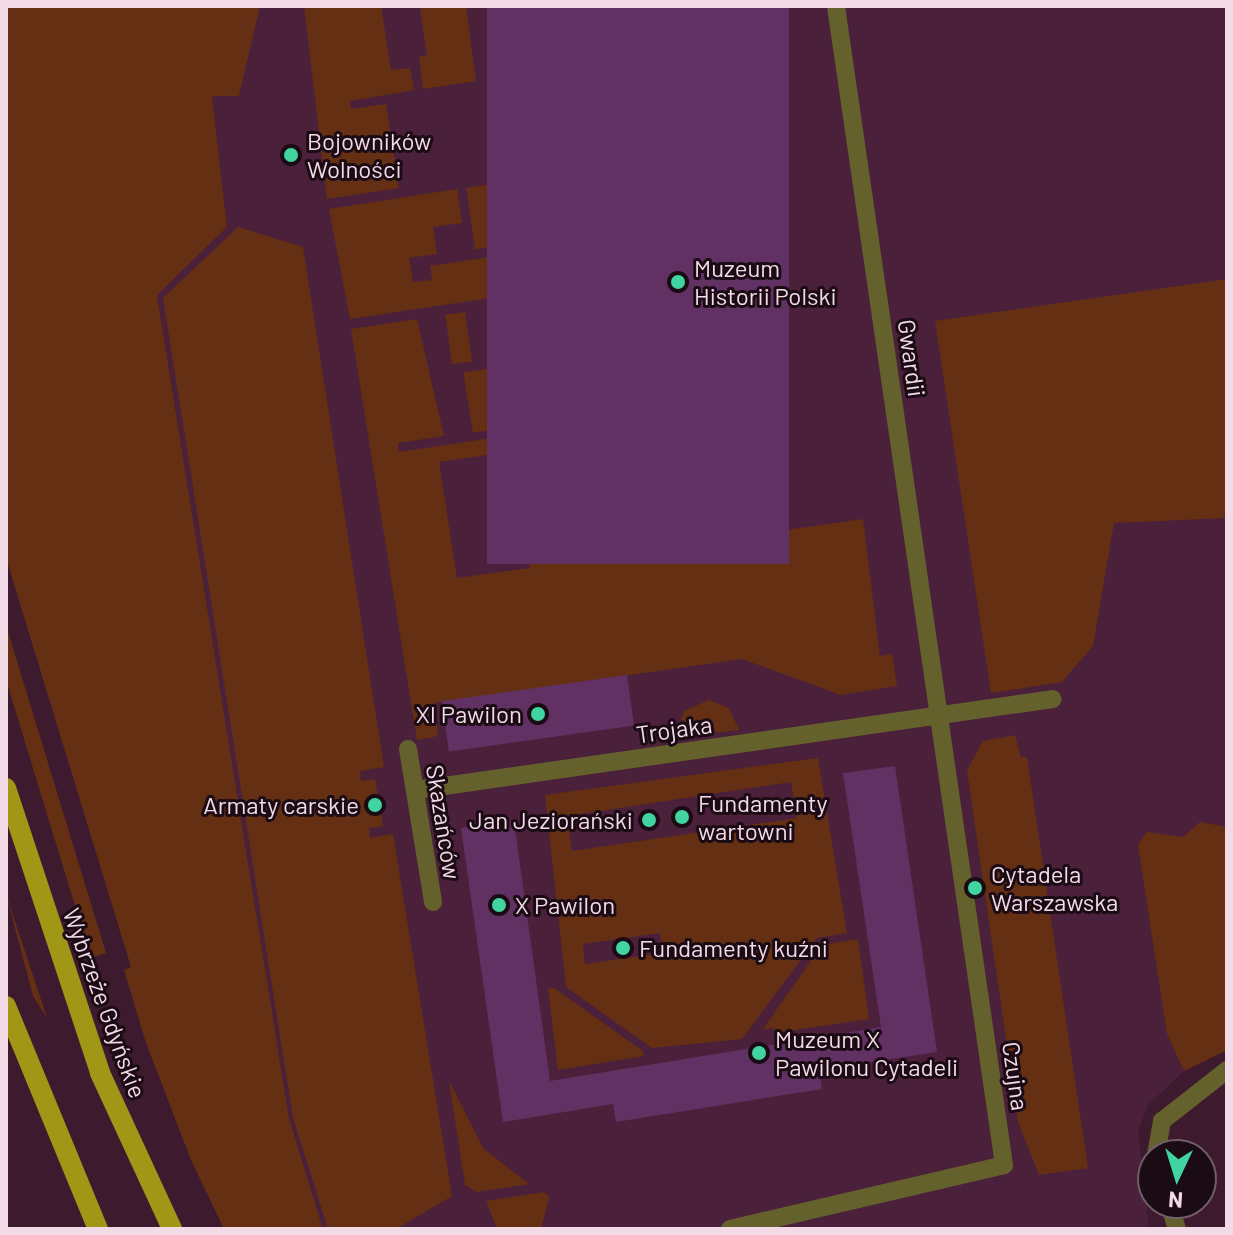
<!DOCTYPE html>
<meta charset="utf-8">
<style>
body{margin:0}
#map{position:relative;width:1233px;height:1235px;overflow:hidden;background:#3e1a2f;font-family:Barlow,sans-serif}
div>[style]{position:absolute}
.built>*{inset:0;background:#4b203a}
.green>*{inset:0;background:#652f13;transform-origin:0 0}
.building>*{inset:0;background:#613164;transform-origin:0 0}
.service>*{height:18px;margin:-9px;padding:0 9px;transform-origin:9px;border-radius:9px;background:#64612d}
.primary>*{height:20px;margin:-10px;padding:0 10px;transform-origin:10px;border-radius:10px;background:#9f9715}
.dots>*{width:22px;height:22px;translate:-50% -50%;box-sizing:border-box;border:4px solid #1b0b14;border-radius:50%}
span{translate:-50% -50%;white-space:nowrap;text-align:center;line-height:1.15;-webkit-text-stroke:6px #1b0b14;paint-order:stroke}
.poi-label{font-size:24px;color:#f3dae7}
.left{translate:0 -50%;text-align:left}
.right{translate:-100% -50%;text-align:right}
.street-label{font-size:24px;color:#f3dae7}
.frame{position:absolute;inset:0;border:8px solid #f3dae7;pointer-events:none}
.north{position:absolute;left:1137px;top:1139px;width:80px;height:80px;box-sizing:border-box;background:#1b0b14;border:2px solid #715e68;border-radius:50%;rotate:184deg;font-size:22px;font-weight:700;line-height:32px;text-align:center;color:#f3dae7}
.north::after{content:'';display:block;margin:auto;width:28px;height:36px;background:#41d4a1;clip-path:polygon(50% 0,100% 100%,50% 72%,0 100%)}
</style>
<div id="map">
<div class="built">
<div style="clip-path:polygon(117px 6px,1227px 6px,1227px 1050px,1184px 1071px,1148px 1105px,1138px 1132px,1149px 1229px,323px 1229px,289px 1118px,157px 294px,227px 227px,212px 96px,124px 52px)"></div>
</div>
<div class="green">
<div style="clip-path:polygon(6px 6px,260px 6px,239px 96px,212px 96px,227px 227px,157px 295px,289px 1118px,323px 1229px,224px 1229px,191px 1160px,146px 1043px,124px 970px,131px 967px,6px 558px)"></div>
<div style="clip-path:polygon(304px 6px,381px 6px,391px 70px,410px 68px,414px 90px,350px 101px,351px 109px,386px 104px,399px 188px,327px 199px)"></div>
<div style="clip-path:polygon(466px 6px,476px 81px,423px 89px,419px 57px,427px 55px,420px 8px)"></div>
<div style="left:493px;top:184px;width:62px;height:27px;rotate:82deg"></div>
<div style="clip-path:polygon(457px 189px,462px 223px,433px 227px,437px 254px,409px 258px,413px 282px,432px 280px,430px 266px,503px 255px,510px 295px,350px 319px,329px 209px)"></div>
<div style="clip-path:polygon(238px 227px,303px 247px,384px 767px,360px 771px,361px 781px,375px 779px,378px 797px,365px 800px,367px 810px,380px 808px,383px 826px,369px 828px,370px 838px,393px 834px,452px 1196px,396px 1229px,328px 1229px,293px 1118px,163px 298px)"></div>
<div style="clip-path:polygon(1227px 279px,1227px 518px,1114px 523px,1093px 646px,1062px 682px,991px 693px,935px 321px)"></div>
<div style="clip-path:polygon(520px 304px,522px 318px,510px 320px,511px 329px,524px 327px,525px 336px,512px 339px,514px 347px,526px 346px,534px 397px,522px 400px,523px 413px,507px 415px,491px 308px)"></div>
<div style="left:465px;top:312px;width:50px;height:20px;rotate:82deg"></div>
<div style="clip-path:polygon(417px 319px,444px 436px,398px 443px,399px 452px,518px 434px,526px 486px,518px 487px,513px 451px,439px 462px,457px 578px,530px 568px,523px 520px,541px 517px,529px 434px,547px 431px,566px 562px,863px 519px,880px 656px,892px 654px,897px 686px,841px 695px,742px 659px,434px 703px,438px 736px,417px 740px,351px 329px)"></div>
<div style="left:492px;top:368px;width:61px;height:29px;rotate:81deg"></div>
<div style="clip-path:polygon(6px 625px,106px 953px,91px 958px,6px 680px)"></div>
<div style="clip-path:polygon(709px 700px,729px 708px,739px 730px,695px 735px,681px 719px,684px 711px)"></div>
<div style="clip-path:polygon(1015px 735px,1021px 757px,1027px 757px,1088px 1168px,1039px 1175px,1018px 1122px,967px 770px,983px 741px)"></div>
<div style="clip-path:polygon(evenodd,818px 758px,847px 933px,817px 938px,742px 1039px,652px 1048px,566px 987px,545px 795px,818px 758px,791px 782px,797px 818px,572px 851px,567px 816px,791px 782px,818px 758px,660px 933px,662px 953px,585px 964px,583px 944px,660px 933px)"></div>
<div style="clip-path:polygon(1200px 822px,1227px 827px,1227px 1050px,1184px 1071px,1167px 1034px,1138px 845px,1147px 832px,1183px 837px)"></div>
<div style="clip-path:polygon(6px 894px,47px 1018px,33px 996px)"></div>
<div style="clip-path:polygon(858px 939px,869px 1019px,775px 1033px,774px 1028px,763px 1029px,822px 945px)"></div>
<div style="clip-path:polygon(554px 988px,643px 1051px,644px 1056px,558px 1070px,548px 989px)"></div>
<div style="clip-path:polygon(449px 1081px,483px 1148px,529px 1184px,477px 1192px,465px 1185px)"></div>
<div style="clip-path:polygon(544px 1192px,549px 1197px,541px 1229px,490px 1229px,496px 1226px,486px 1201px)"></div>
</div>
<div class="building">
<div style="left:487px;top:6px;width:302px;height:558px"></div>
<div style="left:627px;top:675px;width:51px;height:187px;rotate:82deg"></div>
<div style="clip-path:polygon(895px 766px,937px 1052px,819px 1070px,822px 1089px,616px 1122px,613px 1104px,503px 1122px,461px 828px,514px 821px,550px 1081px,881px 1027px,843px 773px)"></div>
</div>
<div class="service">
<div style="left:408px;top:749px;width:155px;rotate:80.7deg"></div>
<div style="left:416px;top:790px;width:643px;rotate:-8.13deg"></div>
<div style="left:1156px;top:1155px;width:35px;rotate:-80deg"></div>
<div style="left:1162px;top:1121px;width:83px;rotate:-38.1deg"></div>
<div style="left:1169px;top:1203px;width:27px;rotate:73deg"></div>
<div style="left:730px;top:1229px;width:281px;rotate:-13.1deg"></div>
<div style="left:1004px;top:1165px;width:1171px;rotate:-98.25deg"></div>
</div>
<div class="primary">
<div style="left:6px;top:788px;width:300px;rotate:71.7deg"></div>
<div style="left:100px;top:1073px;width:172px;rotate:65.2deg"></div>
<div style="left:6px;top:1006px;width:241px;rotate:67.6deg"></div>
</div>
<div class="dots">
<div style="left:291px;top:155px;background:#41d4a1"></div>
<div style="left:678px;top:282px;background:#41d4a1"></div>
<div style="left:538px;top:714px;background:#41d4a1"></div>
<div style="left:375px;top:805px;background:#41d4a1"></div>
<div style="left:682px;top:817px;background:#41d4a1"></div>
<div style="left:649px;top:820px;background:#41d4a1"></div>
<div style="left:975px;top:888px;background:#41d4a1"></div>
<div style="left:499px;top:905px;background:#41d4a1"></div>
<div style="left:623px;top:948px;background:#41d4a1"></div>
<div style="left:759px;top:1053px;background:#41d4a1"></div>
</div>
<div class="poi-label">
<span class="left" style="left:307px;top:155px">Bojowników<br>Wolności</span>
<span class="left" style="left:694px;top:282px">Muzeum<br>Historii Polski</span>
<span class="right" style="left:522px;top:714px">XI Pawilon</span>
<span class="left" style="left:698px;top:817px">Fundamenty<br>wartowni</span>
<span class="right" style="left:359px;top:805px">Armaty carskie</span>
<span class="right" style="left:633px;top:820px">Jan Jeziorański</span>
<span class="left" style="left:991px;top:888px">Cytadela<br>Warszawska</span>
<span class="left" style="left:515px;top:905px">X Pawilon</span>
<span class="left" style="left:639px;top:948px">Fundamenty kuźni</span>
<span class="left" style="left:775px;top:1053px">Muzeum X<br>Pawilonu Cytadeli</span>
</div>
<div class="street-label">
<span style="left:912px;top:358px;rotate:82deg">Gwardii</span>
<span style="left:674px;top:729px;rotate:-8deg">Trojaka</span>
<span style="left:444px;top:822px;rotate:81deg">Skazańców</span>
<span style="left:105px;top:1003px;rotate:70deg">Wybrzeże Gdyńskie</span>
<span style="left:1016px;top:1076px;rotate:82deg">Czujna</span>
</div>
<div class="frame"></div>
<div class="north">N</div>
</div>
